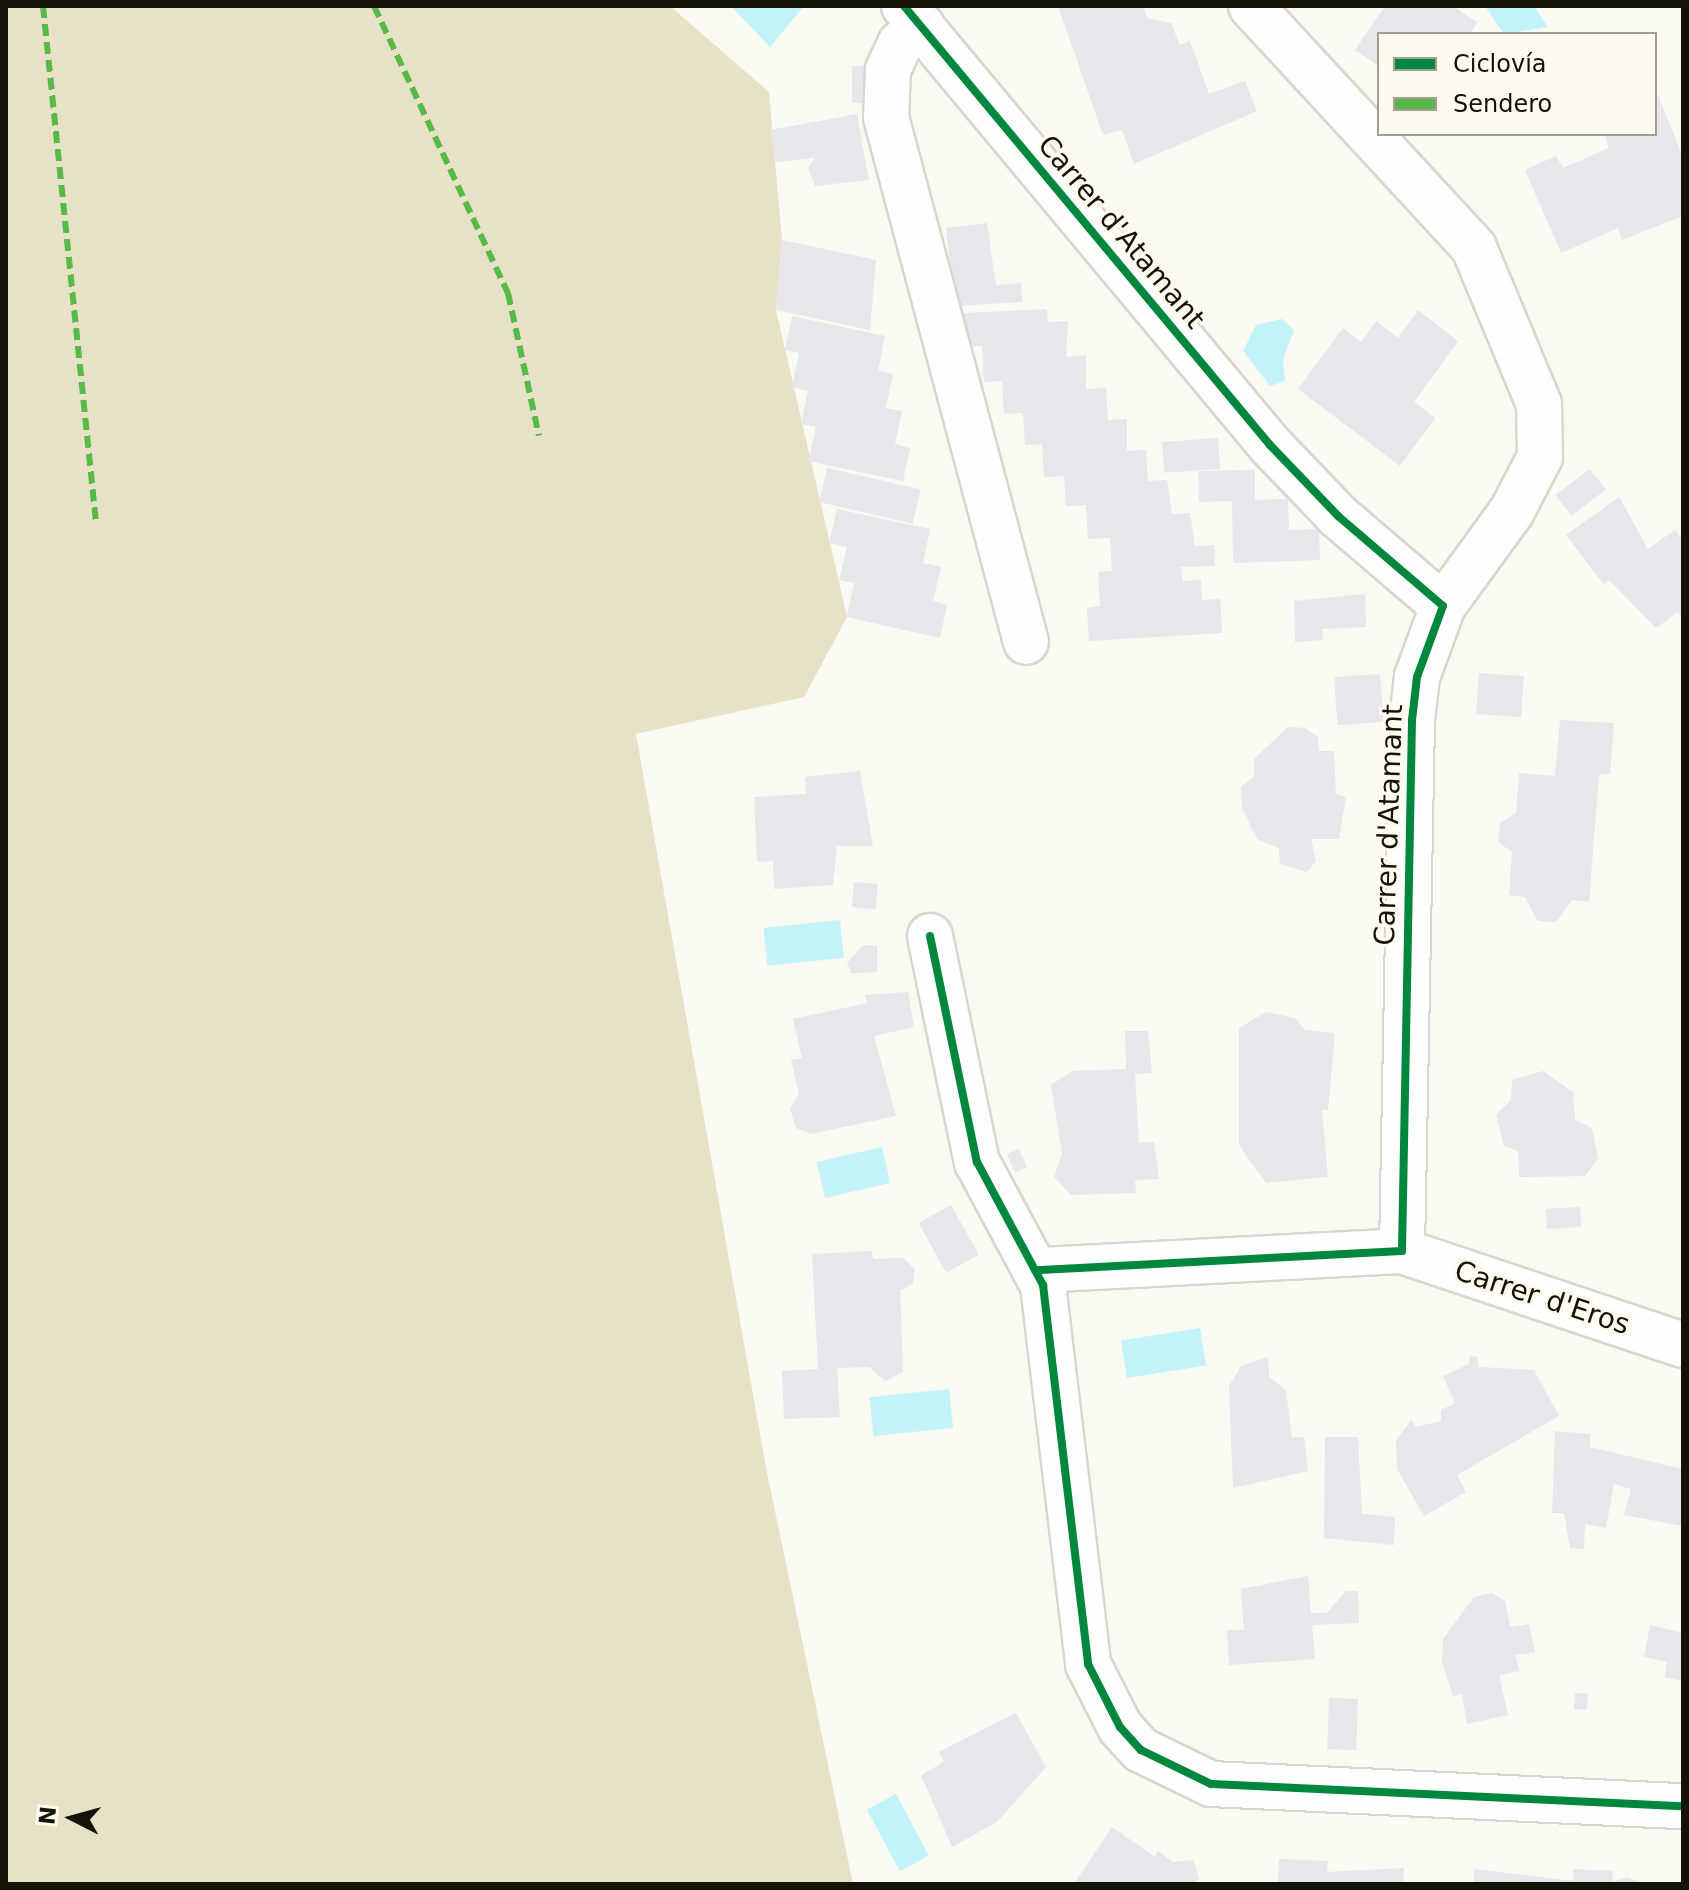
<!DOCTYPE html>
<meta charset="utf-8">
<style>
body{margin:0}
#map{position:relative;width:1689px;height:1890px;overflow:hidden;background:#faf9f2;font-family:"DejaVu Sans",sans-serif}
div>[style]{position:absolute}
.green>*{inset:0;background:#e7e1c8}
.water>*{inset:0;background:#c1f3f8;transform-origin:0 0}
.building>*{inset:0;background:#e8e5eb;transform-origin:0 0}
.roads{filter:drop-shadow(2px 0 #d8d6cd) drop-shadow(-2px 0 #d8d6cd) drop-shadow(0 2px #d8d6cd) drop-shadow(0 -2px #d8d6cd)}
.minor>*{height:44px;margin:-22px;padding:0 22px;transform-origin:22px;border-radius:22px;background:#fefefd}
.quiet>*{height:6px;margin-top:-3px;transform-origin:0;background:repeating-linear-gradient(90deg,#58b947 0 12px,transparent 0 18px)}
.cycleway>*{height:8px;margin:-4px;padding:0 4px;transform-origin:4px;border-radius:4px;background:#00873e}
span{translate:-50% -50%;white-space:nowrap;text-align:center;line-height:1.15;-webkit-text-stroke:6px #fefbee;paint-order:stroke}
.street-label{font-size:28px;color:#151207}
.frame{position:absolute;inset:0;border:8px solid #151207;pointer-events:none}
.legend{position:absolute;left:1377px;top:32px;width:280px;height:104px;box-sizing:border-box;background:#fefbee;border:2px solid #a19e92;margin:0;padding:10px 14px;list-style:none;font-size:24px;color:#151207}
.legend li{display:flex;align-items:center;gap:16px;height:40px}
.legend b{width:40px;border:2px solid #a19e92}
.north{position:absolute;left:32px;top:1778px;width:80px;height:80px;-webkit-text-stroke:6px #fefbee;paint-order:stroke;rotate:276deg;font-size:22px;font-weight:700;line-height:32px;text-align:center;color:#151207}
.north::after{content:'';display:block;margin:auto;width:28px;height:36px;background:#151207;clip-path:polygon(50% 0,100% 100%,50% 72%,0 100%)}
</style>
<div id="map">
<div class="green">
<div style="clip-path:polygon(6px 6px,670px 6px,769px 92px,782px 240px,776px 310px,847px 617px,804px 697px,636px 734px,766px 1468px,853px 1884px,6px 1884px)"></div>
</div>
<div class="water">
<div style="clip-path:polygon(731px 6px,804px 6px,770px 47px)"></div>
<div style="clip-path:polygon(1485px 6px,1534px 6px,1548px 27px,1504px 34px)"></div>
<div style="clip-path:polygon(1282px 319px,1294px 330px,1283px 360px,1285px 381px,1270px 386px,1243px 351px,1256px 325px)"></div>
<div style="left:840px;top:920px;width:38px;height:77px;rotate:84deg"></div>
<div style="left:882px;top:1147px;width:37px;height:67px;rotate:77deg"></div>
<div style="left:1200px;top:1328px;width:38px;height:80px;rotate:81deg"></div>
<div style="left:949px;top:1389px;width:39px;height:80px;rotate:84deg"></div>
<div style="left:896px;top:1794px;width:70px;height:33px;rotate:62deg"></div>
</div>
<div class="building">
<div style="clip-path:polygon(1058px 6px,1143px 6px,1147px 18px,1171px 23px,1180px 45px,1190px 41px,1209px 94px,1245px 81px,1257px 111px,1134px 164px,1122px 130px,1103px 135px)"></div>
<div style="clip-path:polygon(1385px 6px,1452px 6px,1477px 22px,1470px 34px,1379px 34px,1379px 66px,1355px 50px)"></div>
<div style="left:865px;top:66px;width:37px;height:13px;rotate:90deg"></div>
<div style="clip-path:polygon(1655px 88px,1683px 157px,1683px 216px,1622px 240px,1618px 228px,1561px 253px,1525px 170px,1556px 156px,1563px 168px,1609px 148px,1604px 134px,1655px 134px)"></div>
<div style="clip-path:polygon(857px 114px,869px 180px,815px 186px,808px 168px,815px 158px,776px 162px,770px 130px)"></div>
<div style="clip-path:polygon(987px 223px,996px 285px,1021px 283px,1022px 302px,955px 306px,946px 228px)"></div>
<div style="clip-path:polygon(782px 240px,876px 260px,870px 330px,776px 310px)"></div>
<div style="clip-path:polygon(1047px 309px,1048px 322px,1068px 321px,1066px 357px,1086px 355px,1086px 389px,1106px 388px,1108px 420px,1127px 419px,1127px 451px,1146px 450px,1148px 481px,1167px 480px,1172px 514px,1190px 513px,1195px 546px,1214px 545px,1215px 566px,1181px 567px,1183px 581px,1201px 580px,1202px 600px,1220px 599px,1222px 633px,1089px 641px,1087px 608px,1100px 606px,1098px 572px,1112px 571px,1110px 538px,1088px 539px,1086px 505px,1066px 506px,1064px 476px,1044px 477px,1042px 444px,1025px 445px,1023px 413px,1004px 414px,1002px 381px,984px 382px,982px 346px,965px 347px,964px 313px)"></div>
<div style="clip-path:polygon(1418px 310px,1458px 341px,1414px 402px,1435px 418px,1400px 466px,1298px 389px,1343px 328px,1361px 342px,1376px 321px,1398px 338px)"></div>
<div style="clip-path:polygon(792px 316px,885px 336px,878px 371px,893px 374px,886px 408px,902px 411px,895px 444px,910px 448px,903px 481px,808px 461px,816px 427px,801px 424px,808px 391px,792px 387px,799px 353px,785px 350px)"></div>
<div style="left:1218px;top:438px;width:31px;height:56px;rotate:86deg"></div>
<div style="left:827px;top:468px;width:96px;height:35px;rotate:13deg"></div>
<div style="left:1590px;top:469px;width:26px;height:43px;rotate:53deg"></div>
<div style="clip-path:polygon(1255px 470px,1255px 500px,1288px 499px,1289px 530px,1319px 529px,1320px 560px,1233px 563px,1232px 501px,1199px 502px,1198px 471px)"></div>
<div style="clip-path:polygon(1619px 497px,1648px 549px,1675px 530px,1683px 540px,1683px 619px,1678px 612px,1656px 628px,1609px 580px,1604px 585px,1566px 535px)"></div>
<div style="clip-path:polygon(837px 509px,930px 529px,923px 563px,941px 567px,933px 601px,947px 605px,940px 638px,847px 617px,854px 583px,839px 580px,847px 547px,829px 543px)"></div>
<div style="clip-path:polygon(1365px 594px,1366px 627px,1322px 629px,1323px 640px,1295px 642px,1294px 601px)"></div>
<div style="left:1479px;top:673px;width:45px;height:41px;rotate:4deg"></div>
<div style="left:1380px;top:674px;width:48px;height:46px;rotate:86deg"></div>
<div style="clip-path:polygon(1560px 720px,1614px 723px,1610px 774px,1599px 775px,1589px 902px,1572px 900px,1556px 922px,1538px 921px,1525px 897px,1509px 895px,1512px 852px,1498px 842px,1500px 823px,1516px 813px,1519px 773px,1555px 776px)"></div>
<div style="clip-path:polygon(1288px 727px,1305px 728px,1318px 737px,1319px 751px,1334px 751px,1336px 794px,1346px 797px,1339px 839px,1311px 839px,1316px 861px,1307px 872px,1280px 864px,1279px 848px,1257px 839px,1242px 808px,1241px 787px,1254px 776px,1254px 759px)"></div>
<div style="clip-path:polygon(860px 771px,873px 846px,837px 846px,833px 885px,774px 889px,773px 861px,757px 862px,754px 797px,806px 794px,805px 777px)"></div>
<div style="left:854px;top:882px;width:24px;height:25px;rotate:5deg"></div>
<div style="clip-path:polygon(863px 945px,877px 946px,877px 972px,851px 973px,847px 963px)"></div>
<div style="clip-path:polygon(908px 992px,914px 1027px,874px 1036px,896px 1116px,811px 1134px,796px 1128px,790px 1109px,799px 1094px,791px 1060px,802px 1058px,793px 1019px,867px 1003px,865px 995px)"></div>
<div style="clip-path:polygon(1266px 1012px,1295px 1018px,1305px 1030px,1335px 1033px,1328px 1110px,1322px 1110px,1328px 1177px,1266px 1183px,1239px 1145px,1239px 1028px)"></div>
<div style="clip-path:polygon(1125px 1031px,1148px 1031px,1152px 1073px,1135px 1074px,1139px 1143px,1154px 1142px,1159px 1179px,1135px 1180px,1136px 1193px,1071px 1195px,1054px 1177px,1062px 1154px,1051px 1085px,1072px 1071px,1126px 1069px)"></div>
<div style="clip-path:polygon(1543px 1071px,1573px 1092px,1575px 1120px,1592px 1128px,1598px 1159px,1585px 1176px,1519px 1177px,1518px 1151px,1504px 1146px,1496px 1115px,1511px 1100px,1512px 1080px)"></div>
<div style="left:1019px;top:1149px;width:20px;height:13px;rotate:66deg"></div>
<div style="left:951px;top:1205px;width:57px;height:37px;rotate:61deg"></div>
<div style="left:1580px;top:1207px;width:20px;height:34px;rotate:87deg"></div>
<div style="clip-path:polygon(872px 1251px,873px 1259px,903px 1258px,915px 1269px,913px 1284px,900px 1290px,903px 1372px,885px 1381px,869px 1367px,837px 1368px,840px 1417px,784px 1419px,782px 1371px,818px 1369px,812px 1254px)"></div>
<div style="clip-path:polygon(1470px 1356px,1478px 1357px,1478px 1367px,1534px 1370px,1559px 1416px,1457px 1475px,1466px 1492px,1424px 1516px,1397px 1469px,1396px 1441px,1411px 1420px,1416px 1427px,1441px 1421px,1441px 1410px,1455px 1403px,1443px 1376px,1469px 1364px)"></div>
<div style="clip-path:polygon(1268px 1357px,1269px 1377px,1286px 1390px,1292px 1438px,1304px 1437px,1308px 1471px,1233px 1488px,1229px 1386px,1241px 1366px)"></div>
<div style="clip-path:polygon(1555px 1431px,1590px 1434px,1590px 1447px,1683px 1469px,1683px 1526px,1624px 1515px,1631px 1489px,1614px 1484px,1606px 1528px,1585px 1524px,1584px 1549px,1570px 1548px,1564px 1513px,1552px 1513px)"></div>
<div style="clip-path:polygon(1325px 1437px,1358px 1437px,1362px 1514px,1395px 1517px,1394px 1545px,1324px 1538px)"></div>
<div style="clip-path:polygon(1308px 1576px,1311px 1613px,1327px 1613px,1346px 1591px,1358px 1591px,1359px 1623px,1312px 1625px,1315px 1659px,1229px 1665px,1227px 1630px,1244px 1630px,1241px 1589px)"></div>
<div style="clip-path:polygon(1492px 1593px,1505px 1601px,1510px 1627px,1529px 1624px,1535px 1652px,1515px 1655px,1520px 1671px,1499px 1675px,1508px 1715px,1467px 1724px,1462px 1694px,1453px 1696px,1442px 1662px,1443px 1639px,1474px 1597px)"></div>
<div style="clip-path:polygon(1650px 1625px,1683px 1633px,1683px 1681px,1665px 1677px,1667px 1662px,1644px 1657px)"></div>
<div style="left:1575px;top:1693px;width:13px;height:16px;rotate:4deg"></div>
<div style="left:1329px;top:1698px;width:29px;height:51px;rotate:2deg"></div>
<div style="clip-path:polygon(1016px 1713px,1046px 1767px,997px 1822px,952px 1847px,921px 1775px,944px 1762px,939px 1752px)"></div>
<div style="clip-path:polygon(1112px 1827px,1155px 1857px,1158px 1851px,1173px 1862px,1193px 1860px,1199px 1878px,1195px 1884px,1074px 1884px)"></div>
<div style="clip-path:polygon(1279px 1859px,1328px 1861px,1327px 1872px,1404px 1868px,1403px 1884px,1278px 1884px)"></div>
<div style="clip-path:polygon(1474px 1869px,1574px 1881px,1573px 1869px,1613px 1871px,1612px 1882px,1627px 1877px,1645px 1884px,1474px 1884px)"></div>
</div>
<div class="roads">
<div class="minor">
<div style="left:904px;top:6px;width:572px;rotate:50.18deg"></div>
<div style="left:1270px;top:445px;width:98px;rotate:46.2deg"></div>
<div style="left:1338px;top:516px;width:138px;rotate:40.6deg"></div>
<div style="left:1443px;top:606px;width:76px;rotate:110.1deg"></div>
<div style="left:1417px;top:677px;width:43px;rotate:96.6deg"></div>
<div style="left:1412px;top:720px;width:531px;rotate:91.08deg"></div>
<div style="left:1402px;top:1251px;width:367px;rotate:177deg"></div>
<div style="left:1251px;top:6px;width:329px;rotate:47.3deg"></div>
<div style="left:1474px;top:248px;width:169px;rotate:67.4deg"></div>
<div style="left:1539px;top:404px;width:53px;rotate:88.9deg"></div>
<div style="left:1540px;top:457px;width:61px;rotate:117.4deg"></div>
<div style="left:1512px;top:511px;width:117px;rotate:126deg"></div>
<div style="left:922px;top:26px;width:28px;rotate:141deg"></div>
<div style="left:900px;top:44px;width:29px;rotate:115deg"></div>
<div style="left:888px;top:70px;width:47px;rotate:92.4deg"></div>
<div style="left:886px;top:117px;width:543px;rotate:75.07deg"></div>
<div style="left:930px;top:936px;width:231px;rotate:78.3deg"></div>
<div style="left:977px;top:1162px;width:140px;rotate:61.8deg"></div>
<div style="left:1043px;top:1285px;width:382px;rotate:83.2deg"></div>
<div style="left:1088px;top:1664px;width:71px;rotate:63.1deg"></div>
<div style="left:1120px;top:1727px;width:31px;rotate:48deg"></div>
<div style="left:1141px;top:1750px;width:78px;rotate:25.9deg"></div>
<div style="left:1211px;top:1784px;width:473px;rotate:2.7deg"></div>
<div style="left:1402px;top:1251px;width:296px;rotate:18.5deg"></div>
</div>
</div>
<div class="quiet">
<div style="left:43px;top:6px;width:519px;rotate:84.14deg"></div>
<div style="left:374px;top:6px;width:317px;rotate:65deg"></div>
<div style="left:508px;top:293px;width:146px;rotate:77.8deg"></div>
</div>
<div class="cycleway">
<div style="left:904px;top:6px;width:572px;rotate:50.18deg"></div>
<div style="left:1270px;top:445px;width:98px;rotate:46.2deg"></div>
<div style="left:1338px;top:516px;width:138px;rotate:40.6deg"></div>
<div style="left:1443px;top:606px;width:76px;rotate:110.1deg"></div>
<div style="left:1417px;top:677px;width:43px;rotate:96.6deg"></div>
<div style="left:1412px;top:720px;width:531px;rotate:91.08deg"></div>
<div style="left:1402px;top:1251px;width:367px;rotate:177deg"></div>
<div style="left:930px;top:936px;width:231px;rotate:78.3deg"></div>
<div style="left:977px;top:1162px;width:140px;rotate:61.8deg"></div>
<div style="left:1043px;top:1285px;width:382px;rotate:83.2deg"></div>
<div style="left:1088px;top:1664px;width:71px;rotate:63.1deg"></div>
<div style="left:1120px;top:1727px;width:31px;rotate:48deg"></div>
<div style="left:1141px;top:1750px;width:78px;rotate:25.9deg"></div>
<div style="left:1211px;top:1784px;width:473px;rotate:2.7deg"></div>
</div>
<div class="street-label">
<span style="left:1121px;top:232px;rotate:50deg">Carrer d'Atamant</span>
<span style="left:1389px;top:825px;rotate:-88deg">Carrer d'Atamant</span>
<span style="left:1542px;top:1298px;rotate:18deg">Carrer d'Eros</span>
</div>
<div class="frame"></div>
<ul class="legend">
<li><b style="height:10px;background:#00873e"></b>Ciclovía</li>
<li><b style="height:10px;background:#58b947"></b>Sendero</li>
</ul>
<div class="north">N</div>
</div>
